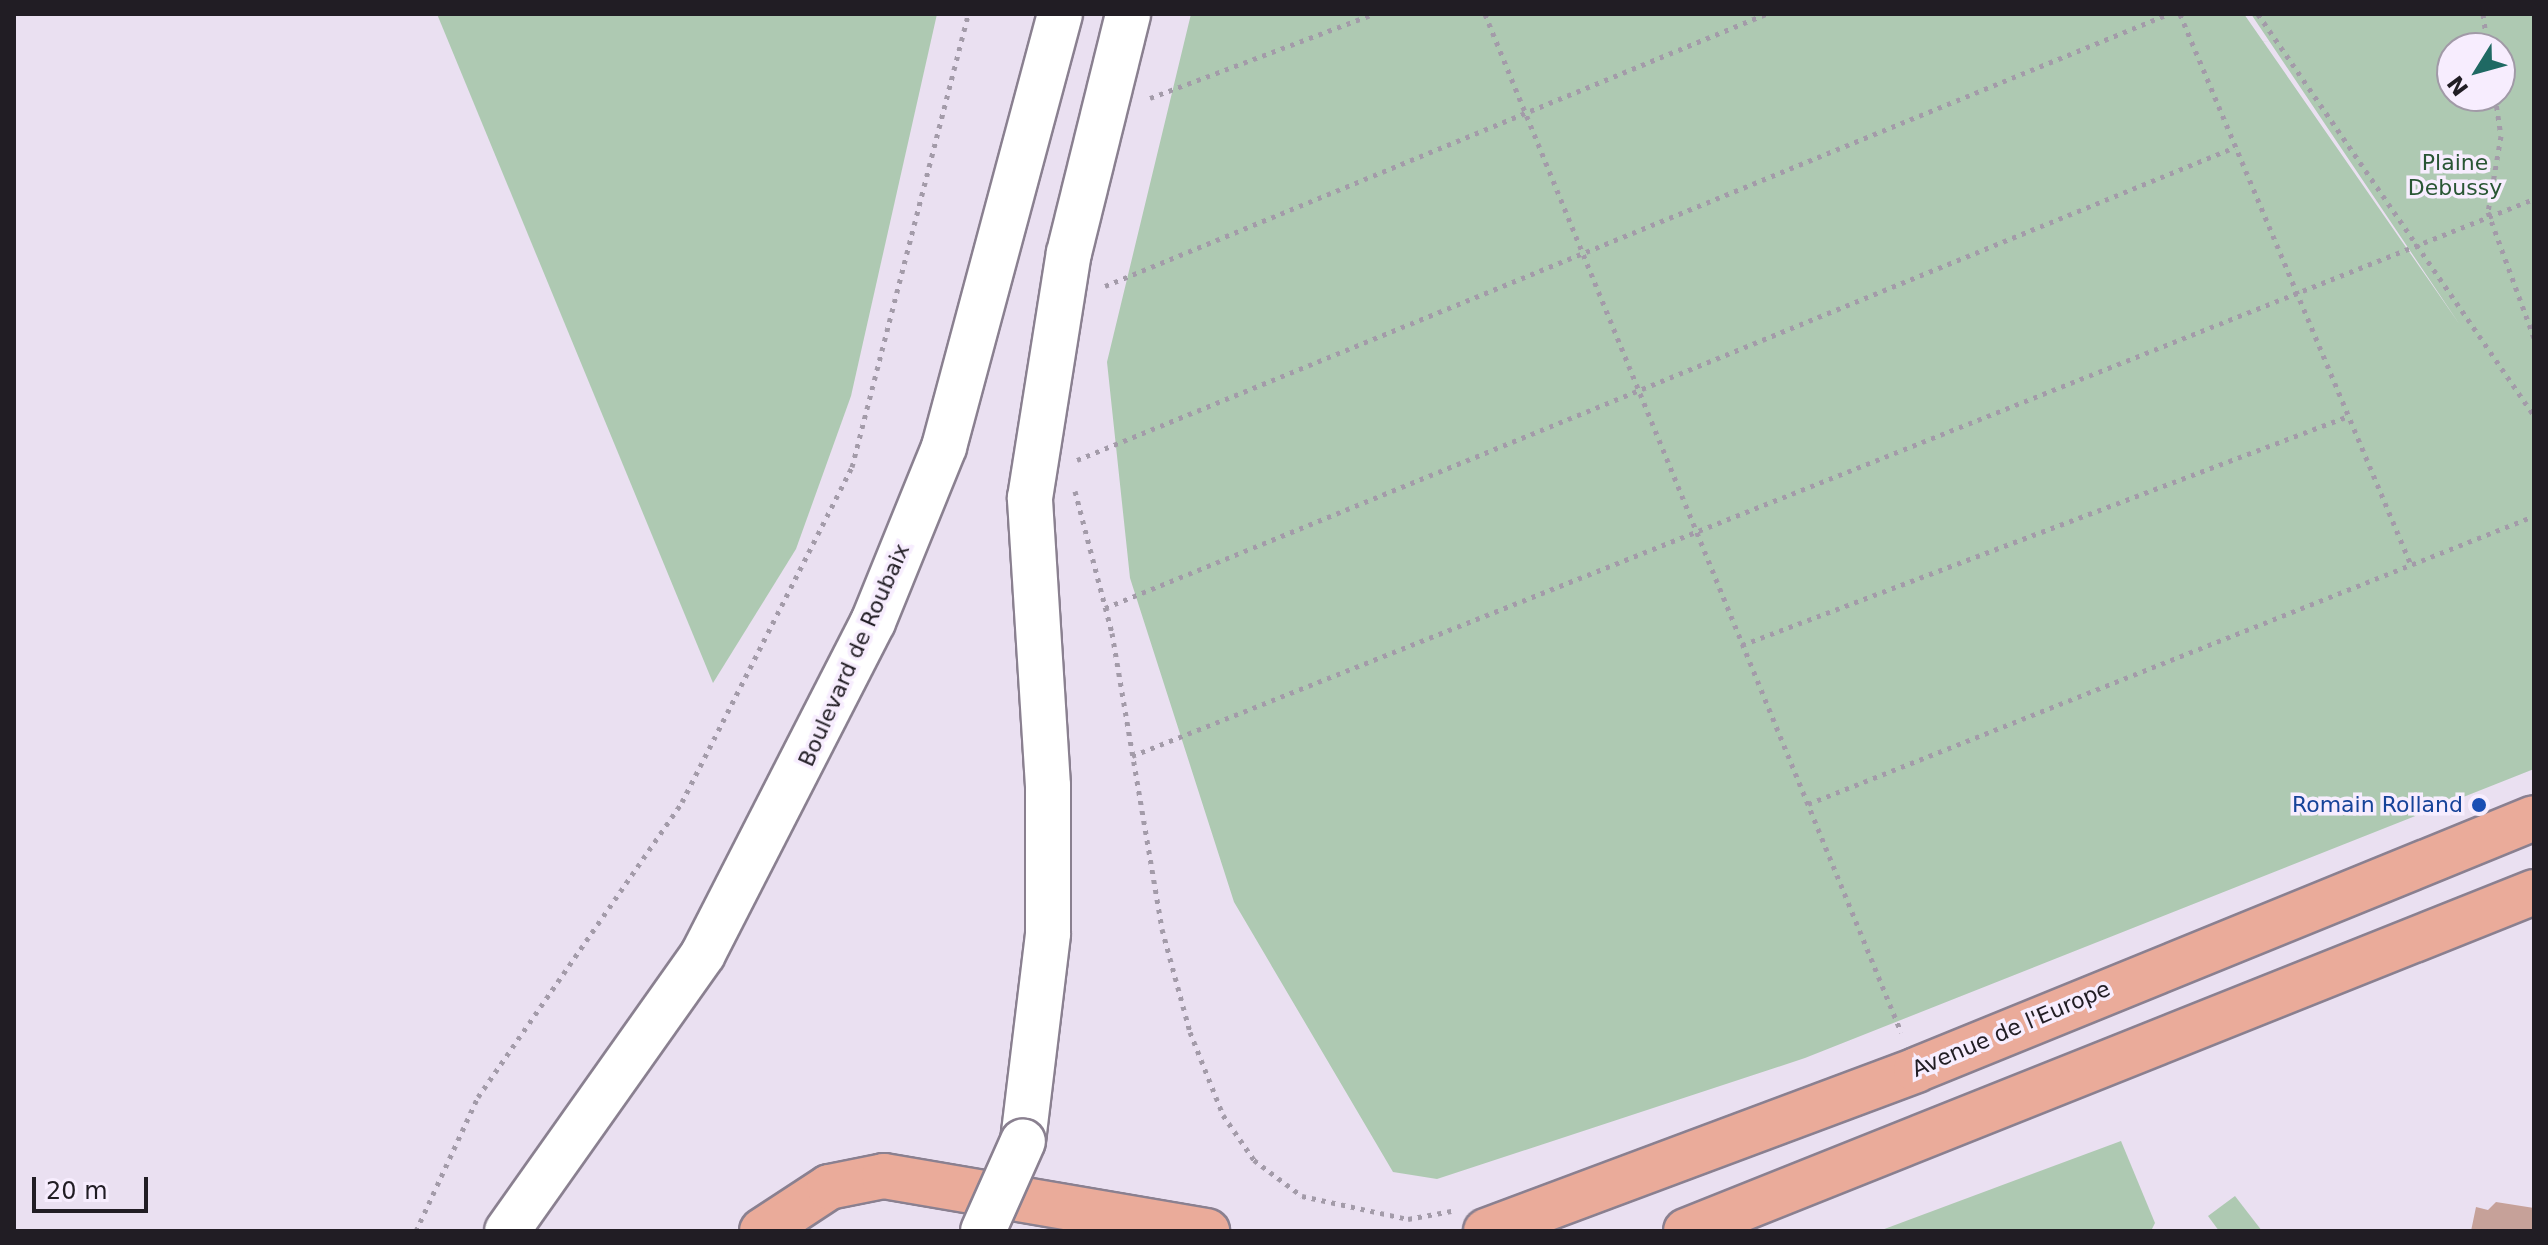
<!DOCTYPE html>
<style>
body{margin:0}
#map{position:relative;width:2548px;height:1245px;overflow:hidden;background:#eae0f1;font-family:"DejaVu Sans",sans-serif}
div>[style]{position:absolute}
.green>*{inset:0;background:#aec9b2}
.building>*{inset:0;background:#c6a199}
.path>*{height:5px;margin-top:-2.5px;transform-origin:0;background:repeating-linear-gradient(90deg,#a39ba9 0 4px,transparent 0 10px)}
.roads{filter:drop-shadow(2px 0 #8a8090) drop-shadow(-2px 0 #8a8090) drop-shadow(0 2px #8a8090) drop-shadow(0 -2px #8a8090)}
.secondary>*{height:44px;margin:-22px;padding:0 22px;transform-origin:22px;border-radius:22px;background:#fff}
.primary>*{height:44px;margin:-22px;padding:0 22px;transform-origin:22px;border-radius:22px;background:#eaab9a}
.bridges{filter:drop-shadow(2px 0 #8a8090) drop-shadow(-2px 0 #8a8090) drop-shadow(0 2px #8a8090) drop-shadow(0 -2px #8a8090)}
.secondary-bridge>*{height:44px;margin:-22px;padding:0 22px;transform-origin:22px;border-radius:22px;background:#fff}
.dots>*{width:22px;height:22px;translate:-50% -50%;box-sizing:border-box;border:4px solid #f7edfe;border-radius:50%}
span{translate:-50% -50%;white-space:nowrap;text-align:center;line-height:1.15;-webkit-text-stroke:7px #f7edfe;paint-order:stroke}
.park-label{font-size:22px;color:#295634}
.street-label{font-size:22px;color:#211d24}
.transit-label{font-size:22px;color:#164399}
.right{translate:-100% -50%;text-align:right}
.frame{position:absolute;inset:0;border:16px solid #211d24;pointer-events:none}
.north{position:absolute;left:2436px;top:32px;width:80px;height:80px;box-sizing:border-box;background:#f7edfe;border:2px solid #a19aa7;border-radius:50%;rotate:233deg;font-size:22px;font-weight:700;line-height:32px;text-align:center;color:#211d24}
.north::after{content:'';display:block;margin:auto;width:28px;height:36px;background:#1f6963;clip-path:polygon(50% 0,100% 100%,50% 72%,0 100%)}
.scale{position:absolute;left:32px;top:1177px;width:116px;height:36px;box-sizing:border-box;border:4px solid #211d24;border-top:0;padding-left:10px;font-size:24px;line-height:28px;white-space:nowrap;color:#211d24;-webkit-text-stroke:6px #f7edfe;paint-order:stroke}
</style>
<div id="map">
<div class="green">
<div style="clip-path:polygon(437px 14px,937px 14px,851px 396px,796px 549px,713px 683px)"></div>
<div style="clip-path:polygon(evenodd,1191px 14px,2244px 14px,2460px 325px,2251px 14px,2534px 14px,2534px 769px,1805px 1058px,1437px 1179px,1393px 1172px,1234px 902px,1130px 578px,1107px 362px,1191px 14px,2500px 48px,2500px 96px,2452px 96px,2452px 48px,2500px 48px)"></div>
<div style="clip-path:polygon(2121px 1141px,2155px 1223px,2151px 1231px,1879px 1231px)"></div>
<div style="clip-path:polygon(2235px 1196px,2262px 1231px,2219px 1231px,2208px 1216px)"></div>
</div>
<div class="building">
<div style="clip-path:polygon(2496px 1202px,2534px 1208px,2534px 1231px,2471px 1231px,2476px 1207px,2488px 1210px)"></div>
</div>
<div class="path">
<div style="left:1485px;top:14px;width:1100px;rotate:67.77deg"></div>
<div style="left:2180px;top:14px;width:597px;rotate:67.25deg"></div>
<div style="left:2258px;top:14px;width:488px;rotate:55.5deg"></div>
<div style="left:2483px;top:14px;width:34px;rotate:82deg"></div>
<div style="left:2495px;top:96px;width:40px;rotate:81.5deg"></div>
<div style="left:2501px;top:136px;width:77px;rotate:99.7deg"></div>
<div style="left:2488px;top:212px;width:134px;rotate:69.9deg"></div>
<div style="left:1150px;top:98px;width:239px;rotate:-20.6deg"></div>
<div style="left:1105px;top:286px;width:715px;rotate:-22.37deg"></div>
<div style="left:1077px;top:460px;width:1179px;rotate:-22.23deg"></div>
<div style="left:1075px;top:491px;width:147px;rotate:75.4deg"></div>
<div style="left:1112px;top:633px;width:300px;rotate:80.4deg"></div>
<div style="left:1162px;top:929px;width:107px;rotate:74.8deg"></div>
<div style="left:1190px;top:1032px;width:89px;rotate:68.3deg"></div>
<div style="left:1223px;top:1115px;width:55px;rotate:55.4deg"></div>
<div style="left:1254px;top:1160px;width:60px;rotate:36.9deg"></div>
<div style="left:1302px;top:1196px;width:108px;rotate:12.2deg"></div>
<div style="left:1408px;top:1219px;width:44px;rotate:-10.5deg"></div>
<div style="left:1105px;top:608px;width:1220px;rotate:-22.19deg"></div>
<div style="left:1742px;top:645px;width:646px;rotate:-20.68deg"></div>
<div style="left:1132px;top:756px;width:1509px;rotate:-21.67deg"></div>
<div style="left:1808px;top:804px;width:781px;rotate:-21.64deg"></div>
<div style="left:416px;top:1231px;width:148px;rotate:-65.2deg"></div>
<div style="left:478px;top:1097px;width:359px;rotate:-55.3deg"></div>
<div style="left:682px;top:802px;width:376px;rotate:-63.1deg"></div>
<div style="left:852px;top:467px;width:468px;rotate:-75.6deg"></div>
</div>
<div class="roads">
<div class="secondary">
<div style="left:1023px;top:1141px;width:209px;rotate:-83.1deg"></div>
<div style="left:1048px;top:933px;width:147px;rotate:-90deg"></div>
<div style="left:1048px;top:786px;width:289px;rotate:-93.6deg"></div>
<div style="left:1030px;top:498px;width:248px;rotate:-81deg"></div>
<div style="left:1069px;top:253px;width:246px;rotate:-76.1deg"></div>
<div style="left:507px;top:1231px;width:339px;rotate:-54.7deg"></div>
<div style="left:703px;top:954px;width:373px;rotate:-62.9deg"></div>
<div style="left:873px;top:622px;width:189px;rotate:-67.9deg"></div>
<div style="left:944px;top:447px;width:448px;rotate:-75deg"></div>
</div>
<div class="primary">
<div style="left:762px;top:1231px;width:80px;rotate:-33.3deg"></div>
<div style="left:829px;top:1187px;width:56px;rotate:-11.3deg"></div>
<div style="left:884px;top:1176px;width:328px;rotate:9.7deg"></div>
<div style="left:1486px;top:1231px;width:459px;rotate:-20.5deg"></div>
<div style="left:1916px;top:1070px;width:667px;rotate:-22.18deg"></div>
<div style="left:1686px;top:1231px;width:913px;rotate:-21.79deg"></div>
</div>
</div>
<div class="bridges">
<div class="secondary-bridge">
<div style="left:983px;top:1231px;width:98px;rotate:-66deg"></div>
</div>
</div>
<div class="dots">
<div style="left:2479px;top:805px;background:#1a4fb4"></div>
</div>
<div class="park-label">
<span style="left:2455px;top:175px">Plaine<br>Debussy</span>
</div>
<div class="street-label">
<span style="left:854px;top:655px;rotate:-66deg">Boulevard de Roubaix</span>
<span style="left:2011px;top:1029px;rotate:-23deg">Avenue de l'Europe</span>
</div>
<div class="transit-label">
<span class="right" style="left:2463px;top:805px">Romain Rolland</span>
</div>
<div class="frame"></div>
<div class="north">N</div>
<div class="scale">20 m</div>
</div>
